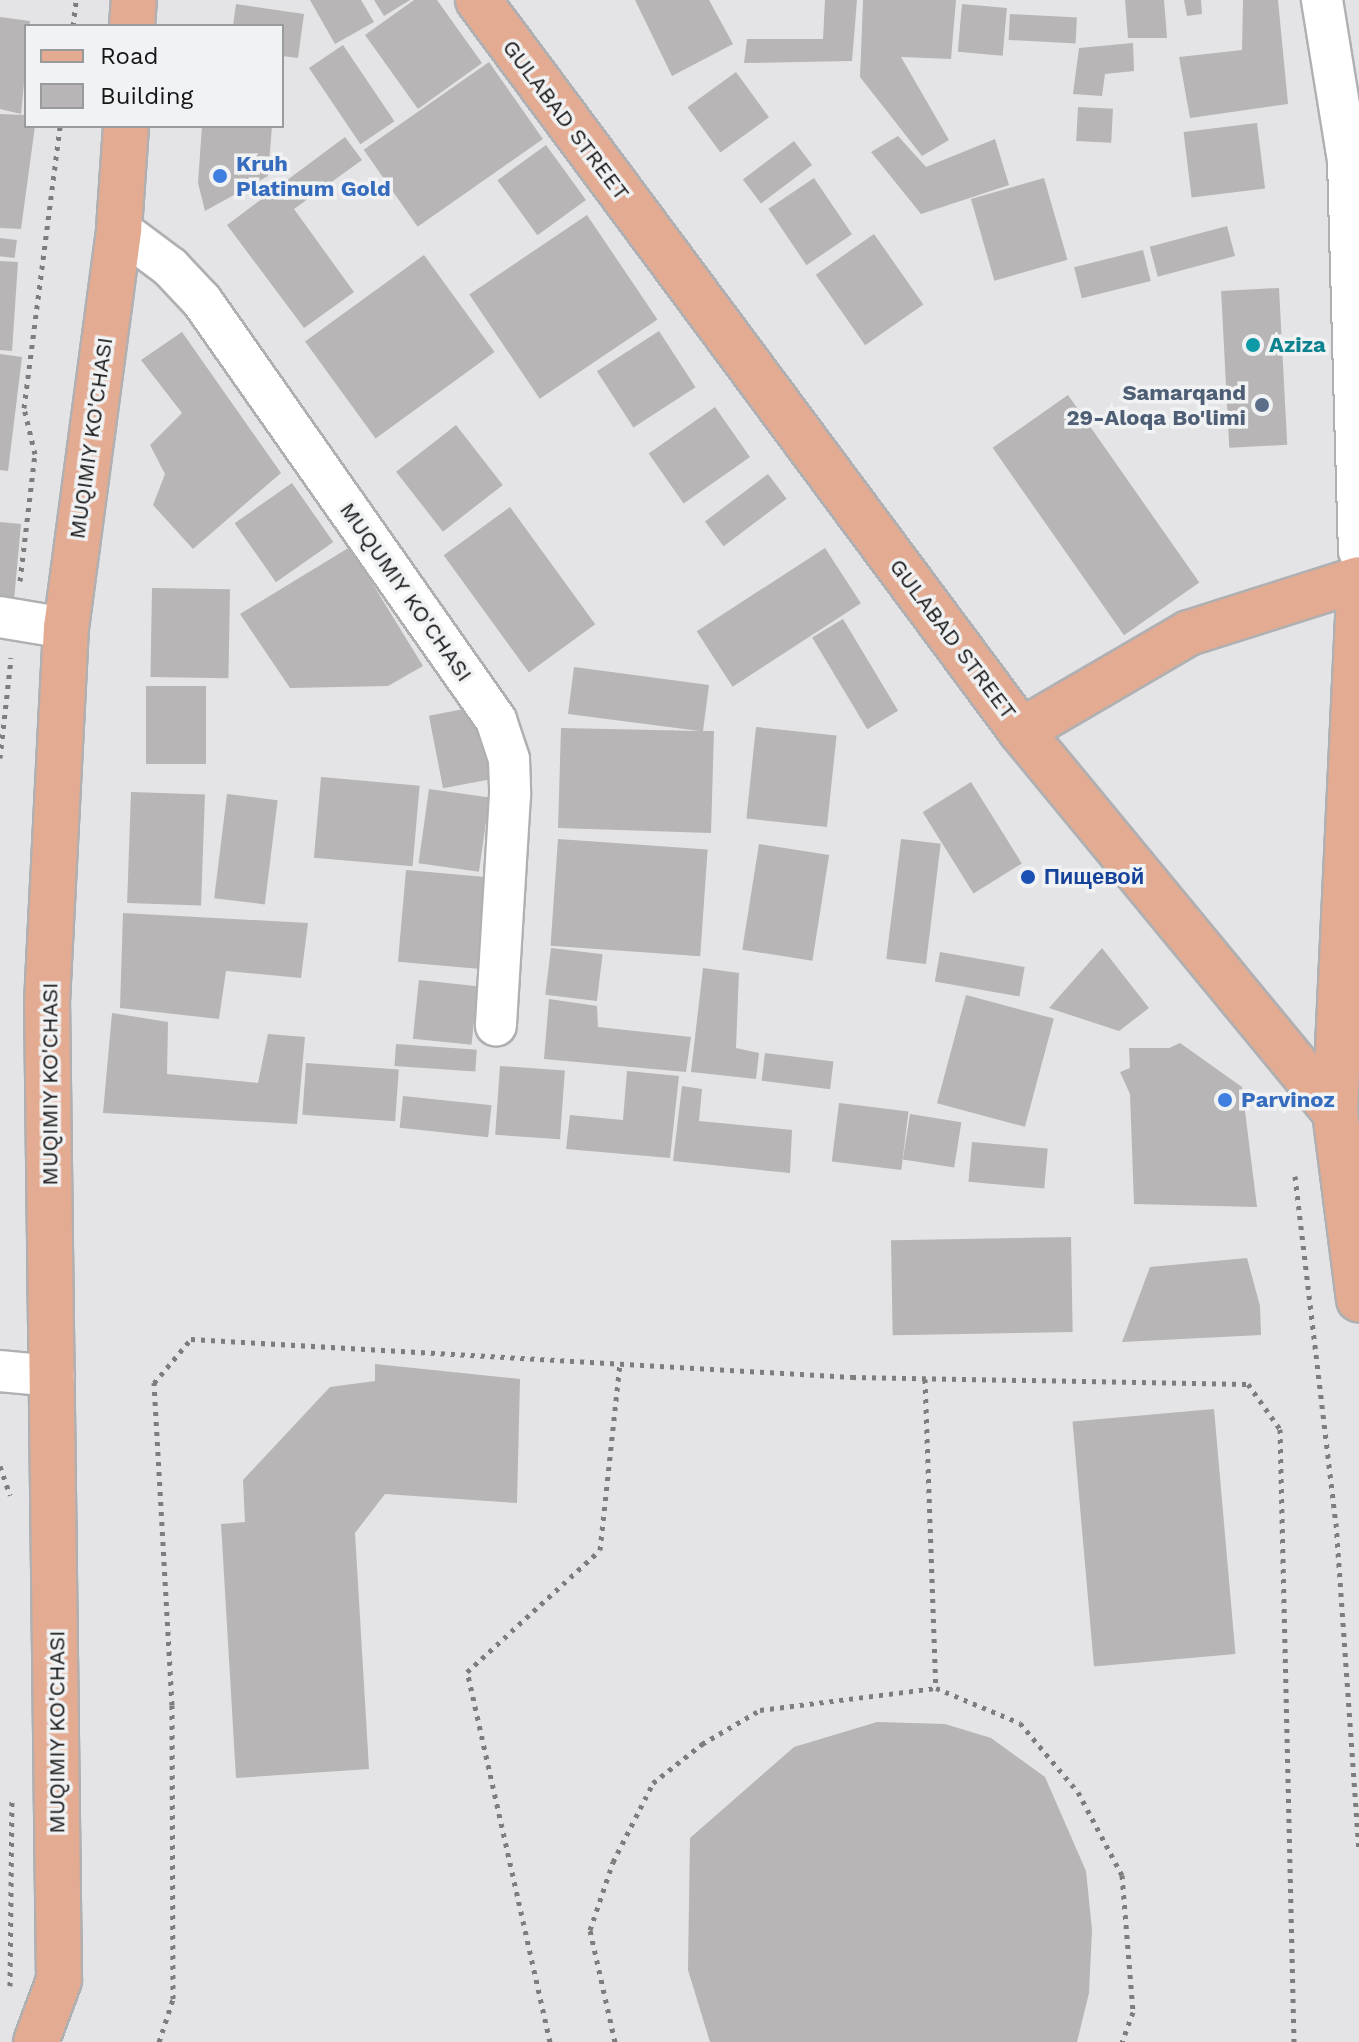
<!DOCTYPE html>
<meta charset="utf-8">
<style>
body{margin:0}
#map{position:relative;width:1359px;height:2042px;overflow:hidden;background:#e4e4e6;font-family:"Work Sans",sans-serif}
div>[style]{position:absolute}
.building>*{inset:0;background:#b7b5b5;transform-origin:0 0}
.path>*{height:5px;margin-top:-2.5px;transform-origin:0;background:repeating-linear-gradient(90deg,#7d7d7e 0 4px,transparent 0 10px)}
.roads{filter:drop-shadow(2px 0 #b0b0b2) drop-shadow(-2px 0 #b0b0b2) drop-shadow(0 2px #b0b0b2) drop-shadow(0 -2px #b0b0b2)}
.minor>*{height:40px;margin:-20px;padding:0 20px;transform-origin:20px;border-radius:20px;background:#fff}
.major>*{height:44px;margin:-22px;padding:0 22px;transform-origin:22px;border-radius:22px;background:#e3ab91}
.dots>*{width:22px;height:22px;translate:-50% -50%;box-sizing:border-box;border:4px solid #f1f2f3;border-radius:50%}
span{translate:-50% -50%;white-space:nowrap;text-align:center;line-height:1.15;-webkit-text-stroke:7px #f1f2f3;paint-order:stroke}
.street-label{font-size:22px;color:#161617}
.shop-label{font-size:22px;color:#366cbe;font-weight:700}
.left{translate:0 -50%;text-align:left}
.culture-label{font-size:22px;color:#0d838f;font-weight:700}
.service-label{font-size:22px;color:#4e5e75;font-weight:700}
.right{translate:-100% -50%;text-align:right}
.transit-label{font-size:22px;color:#164399;font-weight:700}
.legend{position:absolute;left:24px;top:24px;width:260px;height:104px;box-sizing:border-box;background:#f1f2f3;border:2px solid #999a9b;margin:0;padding:10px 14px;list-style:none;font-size:24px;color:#161617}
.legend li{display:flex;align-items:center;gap:16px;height:40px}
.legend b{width:40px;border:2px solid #999a9b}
</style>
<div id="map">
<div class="building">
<div style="clip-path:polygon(310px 0,361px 0,374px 22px,335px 44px)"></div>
<div style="clip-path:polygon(374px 0,410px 0,384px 16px)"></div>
<div style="clip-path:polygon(414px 0,437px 0,482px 63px,418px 109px,365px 35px)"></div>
<div style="clip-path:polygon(635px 0,709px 0,733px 44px,672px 76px)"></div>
<div style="clip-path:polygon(825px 0,857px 0,852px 61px,744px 63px,747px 39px,823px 39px)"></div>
<div style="clip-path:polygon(863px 0,956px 0,951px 59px,901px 57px,949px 140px,922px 156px,860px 77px)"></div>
<div style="clip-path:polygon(1125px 0,1164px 0,1167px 38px,1128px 38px)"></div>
<div style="clip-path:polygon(1184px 0,1201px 0,1202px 14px,1187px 16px)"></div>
<div style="clip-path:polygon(1243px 0,1278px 0,1288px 104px,1190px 118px,1179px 57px,1242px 50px)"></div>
<div style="clip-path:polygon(236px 4px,304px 14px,298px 58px,282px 56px,282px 26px,233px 26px)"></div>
<div style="left:962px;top:4px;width:45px;height:48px;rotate:5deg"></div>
<div style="left:1010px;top:14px;width:67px;height:26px;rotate:3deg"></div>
<div style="clip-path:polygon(0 17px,30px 21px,21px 114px,0 109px)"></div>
<div style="clip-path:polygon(1133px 43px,1134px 71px,1105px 74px,1102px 96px,1073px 94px,1079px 48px)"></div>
<div style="left:343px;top:45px;width:92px;height:41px;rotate:56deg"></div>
<div style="left:489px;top:62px;width:94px;height:153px;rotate:55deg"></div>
<div style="left:736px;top:72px;width:56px;height:60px;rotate:54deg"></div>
<div style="left:1078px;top:107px;width:35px;height:34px;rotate:3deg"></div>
<div style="clip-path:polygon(0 114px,26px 115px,26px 126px,35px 126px,21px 229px,0 228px)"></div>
<div style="left:1257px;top:123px;width:66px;height:74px;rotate:83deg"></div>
<div style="clip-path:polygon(202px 126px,272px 126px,268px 176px,205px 211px,198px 183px)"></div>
<div style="clip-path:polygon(898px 136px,926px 167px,995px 139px,1009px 185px,921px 214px,871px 152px)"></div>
<div style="clip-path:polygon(345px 137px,362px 160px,294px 209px,354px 292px,304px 328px,227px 225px)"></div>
<div style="left:794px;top:141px;width:30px;height:64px;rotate:53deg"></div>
<div style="left:546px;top:145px;width:68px;height:60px;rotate:54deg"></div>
<div style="left:814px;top:178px;width:68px;height:55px;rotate:56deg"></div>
<div style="left:1044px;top:178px;width:85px;height:76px;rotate:74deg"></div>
<div style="left:587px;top:215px;width:126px;height:142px;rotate:56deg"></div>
<div style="left:1227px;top:226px;width:31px;height:80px;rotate:75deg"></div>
<div style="left:874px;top:234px;width:86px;height:71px;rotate:55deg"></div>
<div style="left:0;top:238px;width:17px;height:18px;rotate:7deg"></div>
<div style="left:1143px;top:250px;width:32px;height:71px;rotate:76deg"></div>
<div style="left:424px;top:255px;width:120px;height:147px;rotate:54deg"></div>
<div style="clip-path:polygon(0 261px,18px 262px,12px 351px,0 350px)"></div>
<div style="left:1279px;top:288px;width:157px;height:58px;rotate:87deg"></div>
<div style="left:659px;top:331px;width:67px;height:74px;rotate:57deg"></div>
<div style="clip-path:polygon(182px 332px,281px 473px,193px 549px,153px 505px,165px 474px,150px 445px,182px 413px,141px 360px)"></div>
<div style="clip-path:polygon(0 354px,22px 357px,8px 471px,0 470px)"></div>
<div style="left:1068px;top:395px;width:229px;height:92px;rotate:55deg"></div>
<div style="left:715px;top:407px;width:61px;height:81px;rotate:55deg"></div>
<div style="left:456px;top:425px;width:76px;height:76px;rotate:52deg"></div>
<div style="left:768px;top:474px;width:31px;height:79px;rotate:53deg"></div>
<div style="left:292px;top:483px;width:72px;height:70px;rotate:55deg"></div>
<div style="left:510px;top:507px;width:145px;height:82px;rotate:54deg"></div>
<div style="clip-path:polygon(0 522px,21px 524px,14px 600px,0 598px)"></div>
<div style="clip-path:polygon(350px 547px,423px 666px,388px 686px,290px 688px,240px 614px)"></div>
<div style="left:825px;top:548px;width:66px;height:153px;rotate:57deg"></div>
<div style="left:152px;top:588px;width:78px;height:89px;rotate:1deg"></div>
<div style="left:843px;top:619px;width:107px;height:36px;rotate:59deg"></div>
<div style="clip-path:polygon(574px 667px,709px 685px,703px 731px,714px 731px,711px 833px,558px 828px,561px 728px,700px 731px,568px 714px)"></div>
<div style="left:146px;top:686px;width:60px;height:78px"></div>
<div style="left:479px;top:706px;width:74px;height:51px;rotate:79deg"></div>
<div style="left:756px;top:727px;width:81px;height:92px;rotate:6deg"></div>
<div style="left:321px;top:777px;width:99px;height:81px;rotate:5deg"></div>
<div style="left:971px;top:782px;width:96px;height:57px;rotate:58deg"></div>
<div style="left:429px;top:789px;width:61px;height:75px;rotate:8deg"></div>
<div style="left:131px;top:792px;width:74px;height:111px;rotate:2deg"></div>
<div style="left:227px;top:794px;width:51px;height:105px;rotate:7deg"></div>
<div style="left:558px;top:839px;width:150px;height:107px;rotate:4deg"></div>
<div style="left:901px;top:839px;width:40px;height:121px;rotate:7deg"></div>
<div style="left:759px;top:844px;width:71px;height:107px;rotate:9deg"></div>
<div style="left:406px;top:870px;width:86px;height:92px;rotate:5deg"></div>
<div style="clip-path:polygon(123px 913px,308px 923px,301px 978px,226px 971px,219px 1019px,120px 1008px)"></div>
<div style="left:551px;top:948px;width:52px;height:47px;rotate:7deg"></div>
<div style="clip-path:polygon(1102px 948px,1149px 1008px,1119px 1031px,1049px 1008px)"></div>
<div style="left:940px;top:952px;width:86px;height:30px;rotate:10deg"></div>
<div style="clip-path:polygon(703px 968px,739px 973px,736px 1048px,759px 1053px,756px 1079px,691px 1072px)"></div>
<div style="left:419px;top:980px;width:59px;height:59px;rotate:6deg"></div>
<div style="left:966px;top:995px;width:91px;height:112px;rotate:15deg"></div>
<div style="clip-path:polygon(549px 999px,597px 1006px,598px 1027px,691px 1037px,686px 1072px,544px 1059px)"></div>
<div style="clip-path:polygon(112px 1013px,168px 1022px,167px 1074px,258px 1083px,268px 1034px,305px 1037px,297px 1124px,103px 1113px)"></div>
<div style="clip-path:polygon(1180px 1043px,1242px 1087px,1257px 1207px,1134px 1204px,1130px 1094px,1120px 1072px,1130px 1068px,1129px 1048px,1169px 1048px)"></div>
<div style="left:396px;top:1044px;width:81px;height:22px;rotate:4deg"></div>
<div style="left:765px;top:1053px;width:69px;height:28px;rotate:7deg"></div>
<div style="left:306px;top:1063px;width:93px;height:52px;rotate:4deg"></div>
<div style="left:500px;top:1066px;width:65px;height:69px;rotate:4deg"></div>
<div style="clip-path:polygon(627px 1071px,679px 1076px,670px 1158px,566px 1149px,570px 1115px,623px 1120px)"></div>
<div style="clip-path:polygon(682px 1086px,702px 1089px,699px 1121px,792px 1130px,790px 1173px,673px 1161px)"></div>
<div style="left:403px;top:1096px;width:89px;height:32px;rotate:6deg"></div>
<div style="left:839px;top:1103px;width:70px;height:59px;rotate:7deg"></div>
<div style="left:910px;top:1114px;width:52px;height:46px;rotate:9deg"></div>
<div style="left:972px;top:1142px;width:76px;height:40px;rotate:5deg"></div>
<div style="left:1071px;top:1237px;width:95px;height:180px;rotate:89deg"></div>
<div style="clip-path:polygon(1247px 1258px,1260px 1306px,1261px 1335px,1122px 1342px,1150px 1267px)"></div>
<div style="clip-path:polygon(375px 1364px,520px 1379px,517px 1503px,385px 1494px,355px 1533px,369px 1769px,236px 1778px,221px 1524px,245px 1522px,243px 1480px,330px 1387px,375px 1381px)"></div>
<div style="left:1214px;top:1409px;width:246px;height:142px;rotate:85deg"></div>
<div style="clip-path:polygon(877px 1722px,945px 1724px,991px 1738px,1045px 1777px,1086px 1871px,1092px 1930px,1089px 1993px,1077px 2042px,710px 2042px,688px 1970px,690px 1838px,794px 1747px)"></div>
</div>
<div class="path">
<div style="left:73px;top:26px;width:26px;rotate:-83deg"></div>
<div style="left:20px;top:581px;width:128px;rotate:-83.3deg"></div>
<div style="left:35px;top:454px;width:47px;rotate:-103.4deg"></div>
<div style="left:24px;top:408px;width:284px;rotate:-82.7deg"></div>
<div style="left:0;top:758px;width:101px;rotate:-83.7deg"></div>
<div style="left:1295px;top:1176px;width:349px;rotate:83.3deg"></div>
<div style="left:1336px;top:1523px;width:328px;rotate:86deg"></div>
<div style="left:925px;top:1379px;width:309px;rotate:88deg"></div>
<div style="left:936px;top:1688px;width:91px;rotate:22.6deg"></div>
<div style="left:1020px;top:1723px;width:90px;rotate:50deg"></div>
<div style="left:1078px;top:1792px;width:94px;rotate:62.1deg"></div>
<div style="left:1122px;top:1875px;width:137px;rotate:85.4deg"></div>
<div style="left:1133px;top:2012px;width:32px;rotate:110deg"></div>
<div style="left:0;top:1466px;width:31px;rotate:71deg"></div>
<div style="left:10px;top:1986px;width:186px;rotate:-89.4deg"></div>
<div style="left:159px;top:2042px;width:45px;rotate:-72deg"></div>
<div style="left:173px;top:1999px;width:294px;rotate:-90.2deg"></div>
<div style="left:172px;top:1705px;width:323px;rotate:-93.2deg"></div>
<div style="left:154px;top:1383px;width:57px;rotate:-49.9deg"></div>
<div style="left:191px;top:1339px;width:662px;rotate:3.29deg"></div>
<div style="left:852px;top:1377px;width:396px;rotate:1deg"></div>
<div style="left:1248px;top:1384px;width:55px;rotate:54.6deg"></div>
<div style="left:1280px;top:1429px;width:613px;rotate:88.69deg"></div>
<div style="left:550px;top:2042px;width:379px;rotate:-102.6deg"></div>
<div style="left:467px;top:1672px;width:180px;rotate:-42.5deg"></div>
<div style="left:600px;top:1550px;width:187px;rotate:-83.9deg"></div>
<div style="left:615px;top:2042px;width:115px;rotate:-102.6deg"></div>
<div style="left:590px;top:1930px;width:72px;rotate:-71.3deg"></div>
<div style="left:613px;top:1862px;width:89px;rotate:-63.1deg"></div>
<div style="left:653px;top:1783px;width:63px;rotate:-38.5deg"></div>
<div style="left:702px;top:1744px;width:67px;rotate:-30.4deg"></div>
<div style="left:760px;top:1710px;width:177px;rotate:-7.1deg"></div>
</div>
<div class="roads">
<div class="minor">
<div style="left:1322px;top:0;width:162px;rotate:80.8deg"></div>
<div style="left:1348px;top:160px;width:391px;rotate:88.4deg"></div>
<div style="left:119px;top:229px;width:64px;rotate:36.7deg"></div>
<div style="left:170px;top:267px;width:47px;rotate:46.7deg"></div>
<div style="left:202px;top:301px;width:512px;rotate:54.94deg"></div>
<div style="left:496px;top:720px;width:41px;rotate:71.6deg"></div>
<div style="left:509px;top:759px;width:36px;rotate:88deg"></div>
<div style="left:510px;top:795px;width:231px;rotate:93.5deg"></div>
<div style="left:0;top:617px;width:67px;rotate:9.5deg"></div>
<div style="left:0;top:1371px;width:54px;rotate:5.3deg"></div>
</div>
<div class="major">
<div style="left:478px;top:0;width:911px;rotate:53.39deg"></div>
<div style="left:1021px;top:731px;width:494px;rotate:50.5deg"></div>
<div style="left:132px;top:26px;width:26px;rotate:-86deg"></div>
<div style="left:1359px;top:596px;width:517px;rotate:92.66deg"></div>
<div style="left:1335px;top:1112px;width:189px;rotate:82.7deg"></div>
<div style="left:1021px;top:731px;width:194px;rotate:-30.3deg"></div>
<div style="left:1189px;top:633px;width:178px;rotate:-17.6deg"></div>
<div style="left:36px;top:2042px;width:66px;rotate:-69.6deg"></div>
<div style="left:59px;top:1980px;width:978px;rotate:-90.7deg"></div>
<div style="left:47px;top:1002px;width:374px;rotate:-87.1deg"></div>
<div style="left:66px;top:628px;width:403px;rotate:-82.4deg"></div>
<div style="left:119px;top:229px;width:103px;rotate:-86.1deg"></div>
</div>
</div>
<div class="dots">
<div style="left:220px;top:176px;background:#3f7fe0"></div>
<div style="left:1253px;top:345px;background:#0f9aa8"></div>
<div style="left:1262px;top:405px;background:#5c6f8a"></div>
<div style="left:1028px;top:877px;background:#1a4fb4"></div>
<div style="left:1225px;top:1100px;background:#3f7fe0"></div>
</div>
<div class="street-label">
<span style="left:566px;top:120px;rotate:53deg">GULABAD STREET</span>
<span style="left:91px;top:438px;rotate:-82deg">MUQIMIY KO'CHASI</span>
<span style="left:406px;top:592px;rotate:55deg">MUQUMIY KO'CHASI</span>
<span style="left:953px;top:639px;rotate:53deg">GULABAD STREET</span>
<span style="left:50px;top:1084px;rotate:-90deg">MUQIMIY KO'CHASI</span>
<span style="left:57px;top:1732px;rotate:-90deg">MUQIMIY KO'CHASI</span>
</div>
<div class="shop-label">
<span class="left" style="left:236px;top:176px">Kruh<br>Platinum Gold</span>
<span class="left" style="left:1241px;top:1100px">Parvinoz</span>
</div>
<div class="culture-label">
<span class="left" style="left:1269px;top:345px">Aziza</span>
</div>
<div class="service-label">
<span class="right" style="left:1246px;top:405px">Samarqand<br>29-Aloqa Bo'limi</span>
</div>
<div class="transit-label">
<span class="left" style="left:1044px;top:877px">Пищевой</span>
</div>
<ul class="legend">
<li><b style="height:10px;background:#e3ab91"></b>Road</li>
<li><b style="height:22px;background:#b7b5b5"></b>Building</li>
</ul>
</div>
